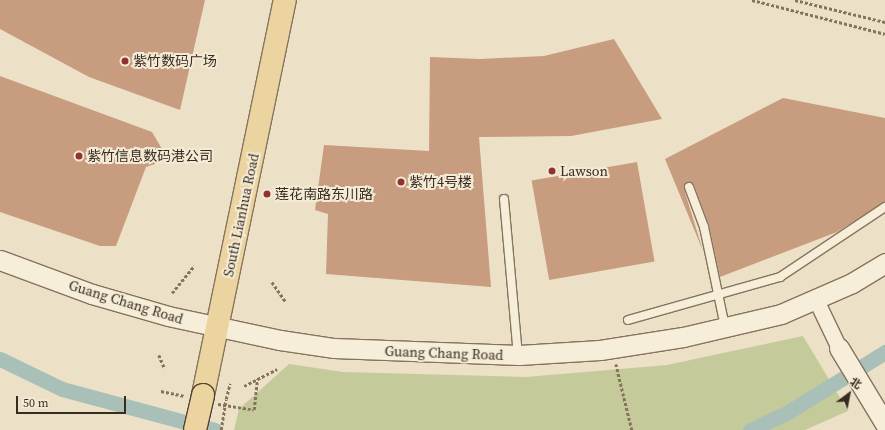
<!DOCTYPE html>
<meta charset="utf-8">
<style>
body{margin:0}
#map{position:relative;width:885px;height:430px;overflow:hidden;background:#ece0c7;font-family:"Source Serif 4","Noto Sans SC",serif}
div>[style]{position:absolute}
.green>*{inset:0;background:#c5ca9b}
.canal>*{height:15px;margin:-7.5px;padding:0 7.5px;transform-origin:7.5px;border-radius:7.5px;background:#a8c0b8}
.building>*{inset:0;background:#c89c7f;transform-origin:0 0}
.path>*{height:2.5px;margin-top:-1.25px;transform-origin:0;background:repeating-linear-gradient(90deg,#86735d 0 3px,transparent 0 5px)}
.roads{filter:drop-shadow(1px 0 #86735d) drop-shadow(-1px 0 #86735d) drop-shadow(0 1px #86735d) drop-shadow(0 -1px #86735d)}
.service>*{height:8px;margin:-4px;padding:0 4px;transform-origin:4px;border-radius:4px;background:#f7eeda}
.minor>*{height:15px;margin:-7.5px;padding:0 7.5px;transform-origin:7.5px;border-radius:7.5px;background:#f7eeda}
.tertiary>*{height:19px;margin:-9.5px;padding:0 9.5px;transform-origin:9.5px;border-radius:9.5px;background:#f7eeda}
.primary>*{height:22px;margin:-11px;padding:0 11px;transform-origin:11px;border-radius:11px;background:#ecd4a1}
.path-bridge>*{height:2.5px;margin-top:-1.25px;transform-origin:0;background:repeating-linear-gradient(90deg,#86735d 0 3px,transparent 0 5px)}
.bridges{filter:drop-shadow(1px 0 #554131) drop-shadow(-1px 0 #554131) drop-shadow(0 1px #554131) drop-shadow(0 -1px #554131)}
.primary-bridge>*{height:22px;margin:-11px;padding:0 11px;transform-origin:11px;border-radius:11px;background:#ecd4a1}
.dots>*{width:11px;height:11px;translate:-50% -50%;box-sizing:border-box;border:2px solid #f4ebd6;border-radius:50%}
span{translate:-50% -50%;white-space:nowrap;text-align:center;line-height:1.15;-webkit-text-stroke:4px #f4ebd6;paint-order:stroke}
.poi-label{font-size:14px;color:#382b20}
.left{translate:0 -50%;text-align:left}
.street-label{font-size:14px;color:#382b20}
.north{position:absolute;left:829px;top:374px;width:40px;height:40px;-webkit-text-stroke:3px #f4ebd6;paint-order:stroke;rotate:32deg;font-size:11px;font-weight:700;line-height:16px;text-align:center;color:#382b20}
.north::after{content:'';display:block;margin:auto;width:14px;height:18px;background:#382b20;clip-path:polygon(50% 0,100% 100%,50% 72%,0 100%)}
.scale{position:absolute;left:16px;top:396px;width:110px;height:18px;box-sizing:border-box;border:2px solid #382b20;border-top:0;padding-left:5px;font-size:12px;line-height:14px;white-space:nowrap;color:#382b20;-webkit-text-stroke:3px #f4ebd6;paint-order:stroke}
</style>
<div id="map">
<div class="green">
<div style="clip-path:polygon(803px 336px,848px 411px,805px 430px,234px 430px,239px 409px,289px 364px,343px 372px,526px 377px,667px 365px)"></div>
</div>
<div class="canal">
<div style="left:0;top:359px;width:69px;rotate:25.8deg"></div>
<div style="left:62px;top:389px;width:158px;rotate:15deg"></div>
<div style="left:750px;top:430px;width:38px;rotate:-25deg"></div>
<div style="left:785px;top:414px;width:118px;rotate:-31.8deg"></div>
</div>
<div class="building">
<div style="clip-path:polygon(0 0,205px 0,180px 110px,89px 77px,0 29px)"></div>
<div style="clip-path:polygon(614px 39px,662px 119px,571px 136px,479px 137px,491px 287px,326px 274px,328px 214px,315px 210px,324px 145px,429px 151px,430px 57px,480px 59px,544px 56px)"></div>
<div style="clip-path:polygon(0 76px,152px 132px,162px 149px,155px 164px,146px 167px,116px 246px,100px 246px,0 212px)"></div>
<div style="clip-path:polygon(783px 98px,885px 118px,885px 202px,837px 232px,720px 277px,709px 225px,694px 185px,687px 182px,684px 189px,703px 251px,665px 159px)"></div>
<div style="left:637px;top:162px;width:101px;height:107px;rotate:80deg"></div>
</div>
<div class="path">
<div style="left:752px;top:0;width:137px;rotate:14.3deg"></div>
<div style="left:795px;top:0;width:93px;rotate:13.7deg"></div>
<div style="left:272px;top:282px;width:24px;rotate:55deg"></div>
<div style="left:172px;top:293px;width:35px;rotate:-51deg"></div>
<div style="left:159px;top:355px;width:15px;rotate:67deg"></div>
<div style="left:616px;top:364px;width:68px;rotate:76.4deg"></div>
<div style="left:244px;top:386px;width:37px;rotate:-27deg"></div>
<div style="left:161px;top:391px;width:24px;rotate:12deg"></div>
<div style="left:226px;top:399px;width:16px;rotate:-76deg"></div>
<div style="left:218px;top:404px;width:36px;rotate:9deg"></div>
<div style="left:254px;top:410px;width:31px;rotate:-84deg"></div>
</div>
<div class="roads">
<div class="service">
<div style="left:689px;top:187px;width:43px;rotate:69.4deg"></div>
<div style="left:704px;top:227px;width:102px;rotate:78.1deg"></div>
<div style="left:504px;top:199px;width:157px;rotate:84.9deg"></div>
<div style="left:628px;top:320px;width:158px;rotate:-15.8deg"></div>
<div style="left:780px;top:277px;width:126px;rotate:-33.7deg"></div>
</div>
<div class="minor">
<div style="left:816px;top:300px;width:53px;rotate:64.4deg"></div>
</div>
<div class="tertiary">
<div style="left:0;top:260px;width:98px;rotate:20.3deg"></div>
<div style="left:92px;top:294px;width:79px;rotate:16.1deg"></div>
<div style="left:168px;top:316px;width:115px;rotate:12.1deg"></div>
<div style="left:280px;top:340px;width:55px;rotate:8.4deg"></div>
<div style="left:334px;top:348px;width:185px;rotate:2.2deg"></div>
<div style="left:519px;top:355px;width:81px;rotate:-3.5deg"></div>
<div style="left:600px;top:350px;width:84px;rotate:-8.9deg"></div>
<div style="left:683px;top:337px;width:101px;rotate:-13.2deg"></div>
<div style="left:781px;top:314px;width:77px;rotate:-23.6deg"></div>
<div style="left:852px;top:283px;width:39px;rotate:-31deg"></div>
<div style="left:839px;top:348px;width:89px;rotate:58.8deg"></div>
</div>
<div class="primary">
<div style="left:203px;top:395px;width:403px;rotate:-78.3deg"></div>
</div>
</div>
<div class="path-bridge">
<div style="left:221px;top:430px;width:31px;rotate:-81deg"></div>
</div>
<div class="bridges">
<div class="primary-bridge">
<div style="left:195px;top:430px;width:36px;rotate:-77deg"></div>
</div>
</div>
<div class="dots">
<div style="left:125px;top:61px;background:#923133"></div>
<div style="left:79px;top:156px;background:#923133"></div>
<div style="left:552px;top:171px;background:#923133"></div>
<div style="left:401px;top:182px;background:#923133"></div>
<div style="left:267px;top:194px;background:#923133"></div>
</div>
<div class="poi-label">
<span class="left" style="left:133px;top:61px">紫竹数码广场</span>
<span class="left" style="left:87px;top:156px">紫竹信息数码港公司</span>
<span class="left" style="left:560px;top:171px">Lawson</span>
<span class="left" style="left:409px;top:182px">紫竹4号楼</span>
<span class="left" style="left:275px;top:194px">莲花南路东川路</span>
</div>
<div class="street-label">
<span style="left:241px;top:215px;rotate:-78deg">South Lianhua Road</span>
<span style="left:126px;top:302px;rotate:17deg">Guang Chang Road</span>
<span style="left:444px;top:353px;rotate:2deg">Guang Chang Road</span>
</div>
<div class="north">北</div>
<div class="scale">50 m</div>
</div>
